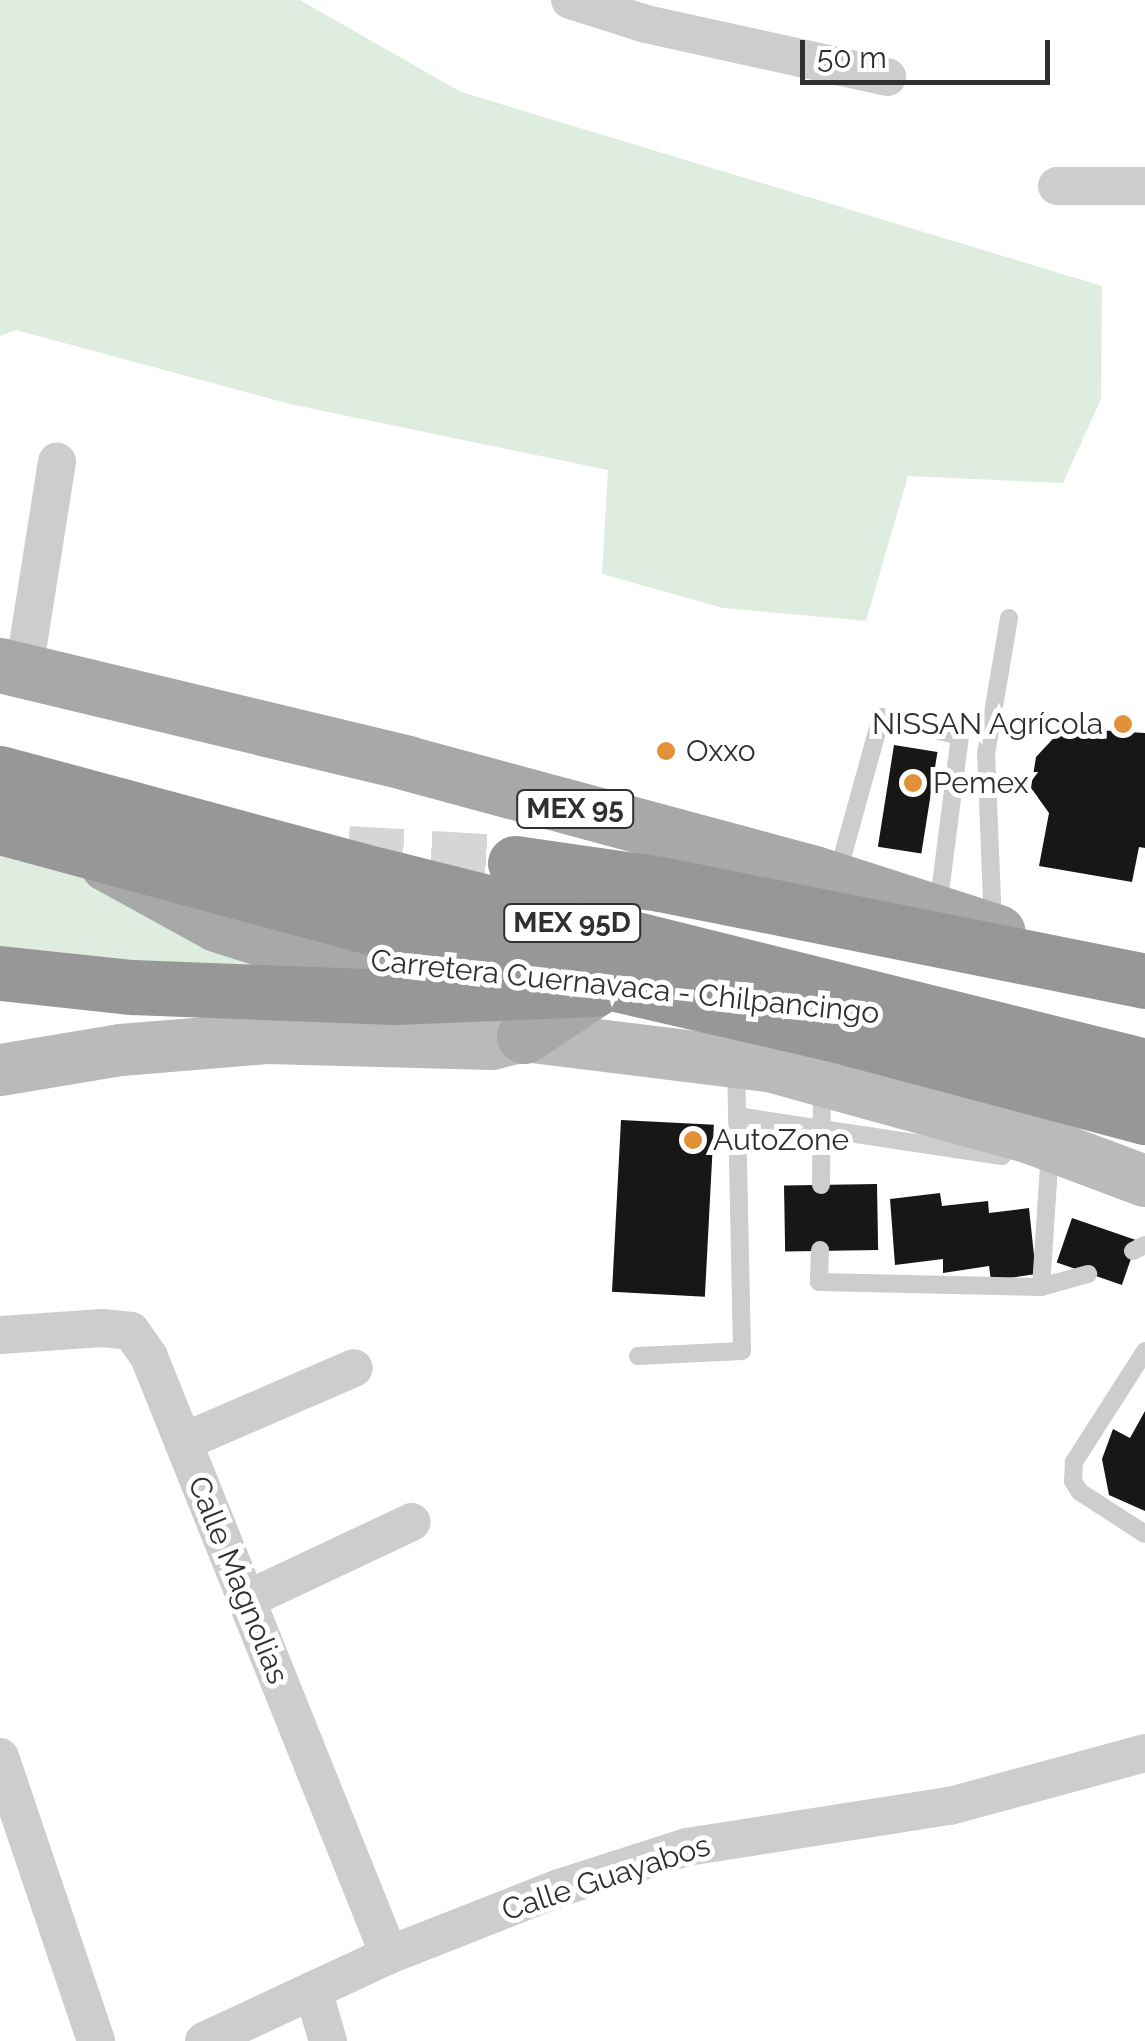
<!DOCTYPE html>
<meta charset="utf-8">
<style>
body{margin:0}
#map{position:relative;width:1145px;height:2041px;overflow:hidden;background:#fff;font-family:Raleway,sans-serif}
div>[style]{position:absolute}
.green>*{inset:0;background:#dfede0}
.building>*{inset:0;background:#171717;transform-origin:0 0}
.highway-tunnel>*{height:55px;margin-top:-27.5px;transform-origin:0;background:repeating-linear-gradient(90deg,#d6d6d6 0 55px,transparent 0 83px)}
.lane>*{height:18px;margin:-9px;padding:0 9px;transform-origin:9px;border-radius:9px;background:#cdcdcd}
.street>*{height:38px;margin:-19px;padding:0 19px;transform-origin:19px;border-radius:19px;background:#cdcdcd}
.secondary>*{height:52px;margin:-26px;padding:0 26px;transform-origin:26px;border-radius:26px;background:#bababa}
.primary>*{height:55px;margin:-27.5px;padding:0 27.5px;transform-origin:27.5px;border-radius:27.5px;background:#a8a8a8}
.highway>*{height:55px;margin:-27.5px;padding:0 27.5px;transform-origin:27.5px;border-radius:27.5px;background:#979797}
.highway-bridge>*{height:55px;margin:-27.5px;padding:0 27.5px;transform-origin:27.5px;border-radius:27.5px;background:#979797}
.dots>*{width:28px;height:28px;translate:-50% -50%;box-sizing:border-box;border:5px solid #fff;border-radius:50%}
span{translate:-50% -50%;white-space:nowrap;text-align:center;line-height:1.15;-webkit-text-stroke:10px #fff;paint-order:stroke}
.shield-label span{padding:2px 8px;background:#fff;border:2px solid;border-radius:8px;-webkit-text-stroke-width:0}
.shield-label{font-size:28px;color:#303030;font-weight:700}
.poi-label{font-size:30px;color:#303030}
.right{translate:-100% -50%;text-align:right}
.left{translate:0 -50%;text-align:left}
.street-label{font-size:30px;color:#303030}
.scale{position:absolute;left:800px;top:40px;width:250px;height:45px;box-sizing:border-box;border:5px solid #303030;border-top:0;padding-left:12px;font-size:30px;line-height:35px;white-space:nowrap;color:#303030;-webkit-text-stroke:8px #fff;paint-order:stroke}
</style>
<div id="map">
<div class="green">
<div style="clip-path:polygon(0 0,300px 0,461px 92px,1102px 286px,1101px 399px,1063px 483px,908px 476px,866px 621px,723px 608px,602px 574px,608px 470px,290px 404px,16px 330px,0 336px)"></div>
<div style="clip-path:polygon(0 842px,347px 977px,246px 972px,0 946px)"></div>
</div>
<div class="building">
<div style="clip-path:polygon(1063px 728px,1145px 733px,1145px 848px,1139px 847px,1132px 882px,1039px 866px,1049px 813px,1031px 788px,1036px 757px)"></div>
<div style="left:894px;top:745px;width:44px;height:103px;rotate:9deg"></div>
<div style="left:621px;top:1120px;width:93px;height:172px;rotate:3deg"></div>
<div style="left:877px;top:1184px;width:66px;height:93px;rotate:89deg"></div>
<div style="clip-path:polygon(940px 1193px,942px 1206px,988px 1201px,989px 1213px,1029px 1208px,1036px 1274px,991px 1281px,989px 1266px,943px 1273px,943px 1259px,895px 1265px,890px 1199px)"></div>
<div style="left:1072px;top:1218px;width:69px;height:47px;rotate:19deg"></div>
<div style="clip-path:polygon(1145px 1411px,1145px 1511px,1109px 1495px,1102px 1459px,1113px 1429px,1130px 1438px)"></div>
</div>
<div class="highway-tunnel">
<div style="left:348px;top:853px;width:167px;rotate:3.4deg"></div>
</div>
<div class="lane">
<div style="left:837px;top:876px;width:165px;rotate:-74.5deg"></div>
<div style="left:881px;top:717px;width:81px;rotate:13.5deg"></div>
<div style="left:960px;top:736px;width:172px;rotate:97.3deg"></div>
<div style="left:993px;top:925px;width:171px;rotate:-92.3deg"></div>
<div style="left:986px;top:754px;width:138px;rotate:-80.4deg"></div>
<div style="left:737px;top:1116px;width:268px;rotate:8.6deg"></div>
<div style="left:1002px;top:1156px;width:12px;rotate:-85deg"></div>
<div style="left:821px;top:1185px;width:100px;rotate:-89.4deg"></div>
<div style="left:820px;top:1250px;width:32px;rotate:92deg"></div>
<div style="left:819px;top:1282px;width:222px;rotate:1.3deg"></div>
<div style="left:1041px;top:1287px;width:49px;rotate:-15.5deg"></div>
<div style="left:1133px;top:1251px;width:13px;rotate:-27deg"></div>
<div style="left:1041px;top:1287px;width:122px;rotate:-86.2deg"></div>
<div style="left:1145px;top:1351px;width:132px;rotate:122.6deg"></div>
<div style="left:1074px;top:1462px;width:19px;rotate:93deg"></div>
<div style="left:1073px;top:1481px;width:13px;rotate:58deg"></div>
<div style="left:1080px;top:1492px;width:77px;rotate:32.9deg"></div>
<div style="left:638px;top:1356px;width:104px;rotate:-2.8deg"></div>
<div style="left:742px;top:1351px;width:284px;rotate:-91.2deg"></div>
</div>
<div class="street">
<div style="left:570px;top:0;width:80px;rotate:17.5deg"></div>
<div style="left:646px;top:24px;width:247px;rotate:12.4deg"></div>
<div style="left:1057px;top:186px;width:88px"></div>
<div style="left:24px;top:670px;width:211px;rotate:-81deg"></div>
<div style="left:0;top:1335px;width:103px;rotate:-3.9deg"></div>
<div style="left:103px;top:1328px;width:28px;rotate:6deg"></div>
<div style="left:131px;top:1331px;width:32px;rotate:55deg"></div>
<div style="left:149px;top:1357px;width:644px;rotate:68.13deg"></div>
<div style="left:183px;top:1442px;width:186px;rotate:-23.4deg"></div>
<div style="left:246px;top:1600px;width:183px;rotate:-25.2deg"></div>
<div style="left:0;top:1757px;width:300px;rotate:71.3deg"></div>
<div style="left:313px;top:1990px;width:53px;rotate:73.6deg"></div>
<div style="left:204px;top:2041px;width:204px;rotate:-24.9deg"></div>
<div style="left:389px;top:1955px;width:183px;rotate:-21.5deg"></div>
<div style="left:559px;top:1888px;width:134px;rotate:-17.8deg"></div>
<div style="left:687px;top:1847px;width:266px;rotate:-8.9deg"></div>
<div style="left:950px;top:1806px;width:202px;rotate:-15.2deg"></div>
</div>
<div class="secondary">
<div style="left:0;top:1070px;width:123px;rotate:-9.4deg"></div>
<div style="left:121px;top:1050px;width:146px;rotate:-4.7deg"></div>
<div style="left:267px;top:1038px;width:225px;rotate:1.5deg"></div>
<div style="left:492px;top:1044px;width:33px;rotate:-14deg"></div>
<div style="left:524px;top:1036px;width:247px;rotate:7deg"></div>
<div style="left:769px;top:1066px;width:271px;rotate:15.4deg"></div>
<div style="left:1030px;top:1138px;width:123px;rotate:20.5deg"></div>
</div>
<div class="primary">
<div style="left:0;top:665px;width:419px;rotate:13.5deg"></div>
<div style="left:407px;top:763px;width:422px;rotate:15.1deg"></div>
<div style="left:814px;top:873px;width:193px;rotate:17.8deg"></div>
<div style="left:107px;top:864px;width:124px;rotate:28.8deg"></div>
<div style="left:216px;top:924px;width:56px;rotate:17.8deg"></div>
<div style="left:269px;top:941px;width:204px;rotate:8.7deg"></div>
<div style="left:524px;top:1036px;width:85px;rotate:-33.5deg"></div>
</div>
<div class="highway">
<div style="left:515px;top:863px;width:147px;rotate:8.2deg"></div>
<div style="left:660px;top:884px;width:495px;rotate:11.3deg"></div>
<div style="left:0;top:973px;width:133px;rotate:6.1deg"></div>
<div style="left:132px;top:987px;width:262px;rotate:2.2deg"></div>
<div style="left:394px;top:997px;width:201px;rotate:-2.3deg"></div>
</div>
<div class="highway-bridge">
<div style="left:0;top:773px;width:392px;rotate:15.1deg"></div>
<div style="left:379px;top:875px;width:789px;rotate:14deg"></div>
<div style="left:0;top:827px;width:396px;rotate:15.1deg"></div>
<div style="left:382px;top:930px;width:459px;rotate:13deg"></div>
<div style="left:829px;top:1033px;width:327px;rotate:14.9deg"></div>
</div>
<div class="dots">
<div style="left:1123px;top:724px;background:#e29138"></div>
<div style="left:666px;top:751px;background:#e29138"></div>
<div style="left:913px;top:783px;background:#e29138"></div>
<div style="left:693px;top:1140px;background:#e29138"></div>
</div>
<div class="shield-label">
<span style="left:575px;top:809px">MEX 95</span>
<span style="left:572px;top:923px">MEX 95D</span>
</div>
<div class="poi-label">
<span class="right" style="left:1103px;top:724px">NISSAN Agrícola</span>
<span class="left" style="left:686px;top:751px">Oxxo</span>
<span class="left" style="left:933px;top:783px">Pemex</span>
<span class="left" style="left:713px;top:1140px">AutoZone</span>
</div>
<div class="street-label">
<span style="left:625px;top:987px;rotate:6deg">Carretera Cuernavaca - Chilpancingo</span>
<span style="left:238px;top:1580px;rotate:68deg">Calle Magnolias</span>
<span style="left:606px;top:1878px;rotate:-18deg">Calle Guayabos</span>
</div>
<div class="scale">50 m</div>
</div>
